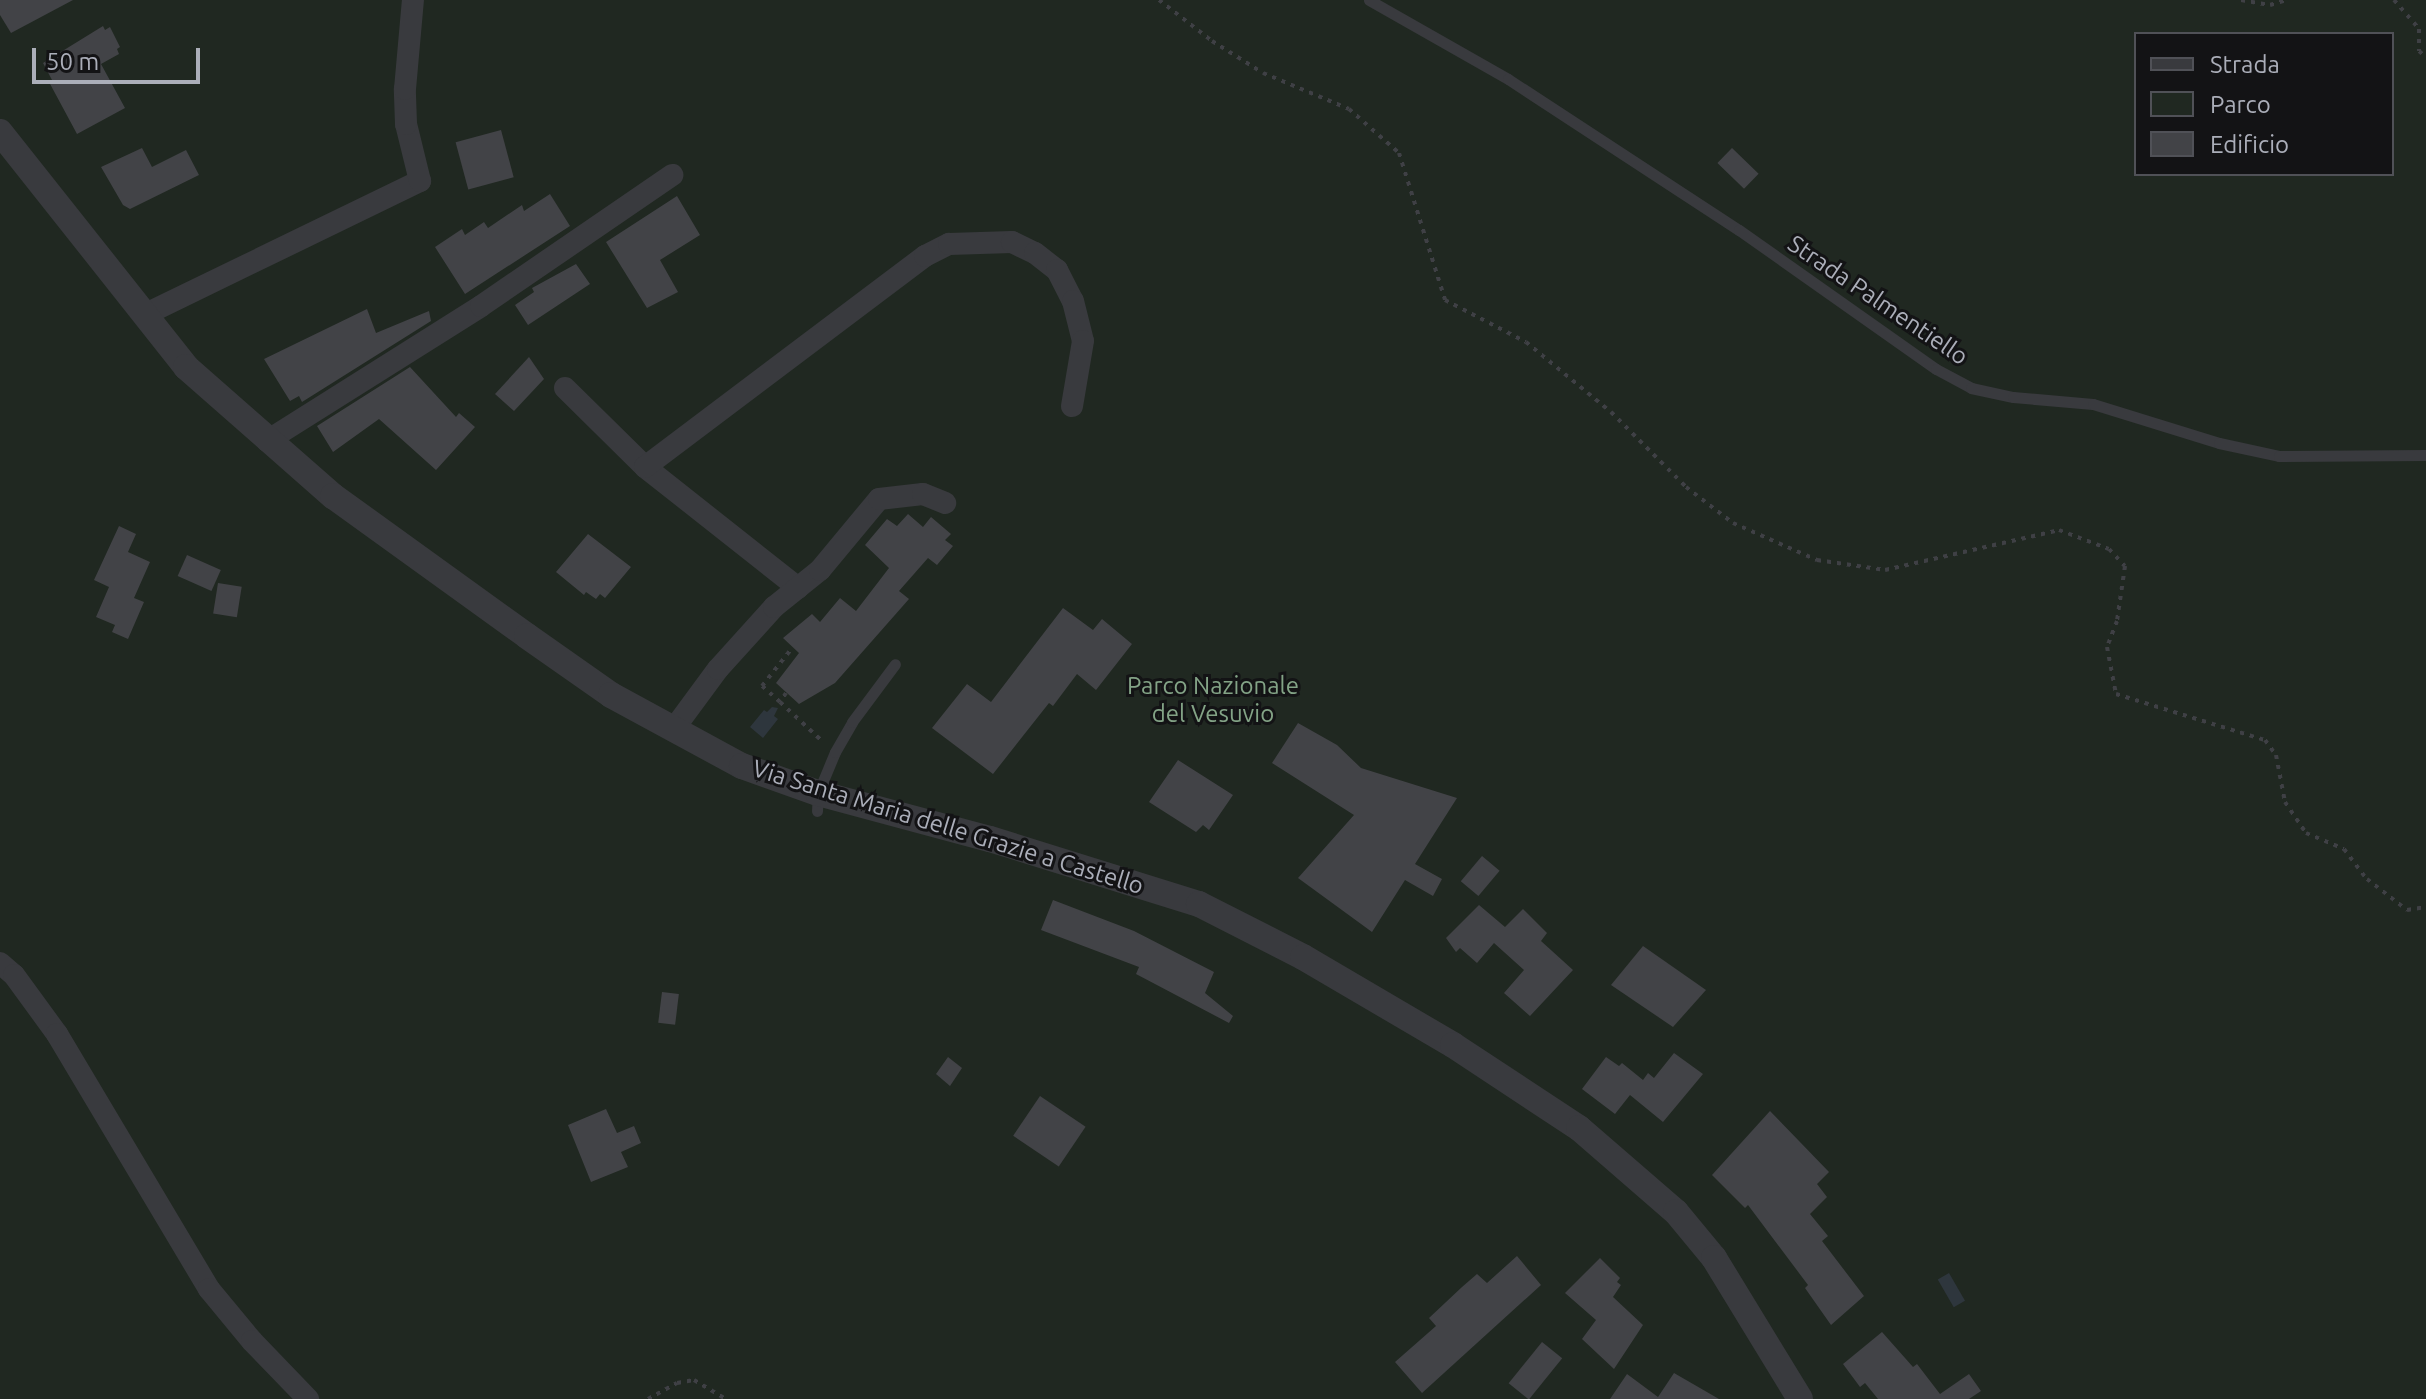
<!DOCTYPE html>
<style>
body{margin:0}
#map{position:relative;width:2426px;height:1399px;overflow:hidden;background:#18181a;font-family:Ubuntu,sans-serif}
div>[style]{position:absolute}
.green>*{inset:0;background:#202821}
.water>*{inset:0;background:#2e363d;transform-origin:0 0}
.building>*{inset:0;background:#424347;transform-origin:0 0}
.path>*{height:4px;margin-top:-2px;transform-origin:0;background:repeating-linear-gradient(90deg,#3f4045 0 4px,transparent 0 10px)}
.service>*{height:11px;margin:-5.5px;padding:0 5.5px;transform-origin:5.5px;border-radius:5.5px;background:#393a3e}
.minor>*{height:22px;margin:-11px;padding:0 11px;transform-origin:11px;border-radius:11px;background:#393a3e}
.tertiary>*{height:26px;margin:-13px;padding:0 13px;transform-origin:13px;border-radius:13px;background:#393a3e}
span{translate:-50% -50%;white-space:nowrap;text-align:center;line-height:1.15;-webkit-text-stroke:6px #131315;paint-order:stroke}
.street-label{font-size:24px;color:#abaeb9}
.park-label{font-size:24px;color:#83a386}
.legend{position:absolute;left:2134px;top:32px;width:260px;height:144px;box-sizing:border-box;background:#131315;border:2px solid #505157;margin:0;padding:10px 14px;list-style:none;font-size:24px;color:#abaeb9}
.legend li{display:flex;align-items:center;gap:16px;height:40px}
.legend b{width:40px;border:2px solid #505157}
.scale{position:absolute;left:32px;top:48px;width:168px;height:36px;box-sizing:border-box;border:4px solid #abaeb9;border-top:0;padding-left:10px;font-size:24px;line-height:28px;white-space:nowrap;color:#abaeb9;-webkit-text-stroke:6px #131315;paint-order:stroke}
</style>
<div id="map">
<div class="green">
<div style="clip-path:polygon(evenodd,0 0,2426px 0,2426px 1399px,0 1399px,0 0,2136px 34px,2392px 34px,2392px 174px,2136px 174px,2136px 34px)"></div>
</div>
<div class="water">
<div style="clip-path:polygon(772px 707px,778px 708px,774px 716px,778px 719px,763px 738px,750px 727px,764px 710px,767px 712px)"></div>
<div style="left:1949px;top:1273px;width:32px;height:13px;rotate:60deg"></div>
</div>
<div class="building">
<div style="clip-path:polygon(0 0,73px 0,11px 33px,0 15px)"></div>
<div style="clip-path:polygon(103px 26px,105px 30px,110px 27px,120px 47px,117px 49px,119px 54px,101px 64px,125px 108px,77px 134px,49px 82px,52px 80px,43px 63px)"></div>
<div style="left:501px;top:130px;width:49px;height:47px;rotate:75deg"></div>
<div style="clip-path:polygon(142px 148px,152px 167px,186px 150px,199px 175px,130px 209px,123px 205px,101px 167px)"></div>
<div style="left:1732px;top:148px;width:37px;height:21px;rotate:44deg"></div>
<div style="clip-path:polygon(550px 194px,570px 226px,465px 294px,435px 247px,462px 229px,465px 235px,484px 222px,488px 228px,522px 205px,524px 211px)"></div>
<div style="clip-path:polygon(677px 196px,700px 235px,660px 260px,678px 292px,647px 308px,606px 242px)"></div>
<div style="clip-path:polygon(576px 264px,590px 284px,528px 325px,515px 305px,534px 292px,532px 288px)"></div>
<div style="clip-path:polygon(367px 309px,376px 333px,429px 311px,431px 321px,302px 402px,299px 396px,290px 401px,264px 359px)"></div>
<div style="clip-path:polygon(529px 357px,544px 379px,514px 411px,495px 394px)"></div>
<div style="clip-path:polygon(410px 367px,456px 417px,459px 413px,475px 427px,436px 470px,379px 419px,333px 452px,317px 426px)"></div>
<div style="clip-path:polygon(908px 514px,923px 527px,931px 517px,951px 534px,945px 540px,953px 546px,937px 565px,928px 558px,899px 591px,909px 599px,835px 683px,799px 704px,776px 683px,799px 653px,783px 638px,812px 614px,820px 622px,840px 598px,856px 611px,889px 568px,865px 545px,887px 519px,897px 526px)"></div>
<div style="clip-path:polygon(119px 526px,136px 534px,128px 552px,150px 562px,134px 598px,144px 602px,128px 639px,112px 632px,115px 625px,96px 617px,109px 587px,94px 580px)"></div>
<div style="clip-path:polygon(588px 534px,631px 567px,605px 598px,600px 594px,596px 599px,586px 592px,584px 595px,556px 572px)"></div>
<div style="left:187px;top:555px;width:37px;height:23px;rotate:24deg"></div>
<div style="left:218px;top:583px;width:24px;height:31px;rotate:9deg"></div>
<div style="clip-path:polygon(1063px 608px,1093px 630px,1102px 619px,1132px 644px,1096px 690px,1077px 674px,1053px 706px,1049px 703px,993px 774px,932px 728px,967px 684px,991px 702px)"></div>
<div style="clip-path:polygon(1298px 723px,1337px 745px,1361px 768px,1457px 798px,1415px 864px,1442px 879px,1433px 896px,1405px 880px,1372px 932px,1298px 878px,1354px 815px,1272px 763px)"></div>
<div style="clip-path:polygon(1178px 760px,1233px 795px,1209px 830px,1203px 825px,1196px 832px,1149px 802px)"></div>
<div style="left:1482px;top:856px;width:23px;height:33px;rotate:40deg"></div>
<div style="clip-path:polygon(1053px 900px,1134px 931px,1214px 972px,1205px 993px,1233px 1016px,1229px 1023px,1136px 974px,1139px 967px,1041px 930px)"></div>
<div style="clip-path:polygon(1479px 905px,1505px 927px,1523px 909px,1547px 933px,1541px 941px,1573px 970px,1530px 1016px,1504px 993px,1524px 970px,1494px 943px,1477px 963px,1460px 948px,1456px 952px,1446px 938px)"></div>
<div style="clip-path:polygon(1643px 946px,1706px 990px,1673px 1027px,1611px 985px)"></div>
<div style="left:662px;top:992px;width:17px;height:31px;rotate:7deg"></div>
<div style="clip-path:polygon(1674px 1053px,1703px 1074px,1663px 1122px,1630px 1095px,1615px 1114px,1582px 1089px,1606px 1057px,1619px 1066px,1622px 1063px,1643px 1080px,1648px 1073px,1654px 1078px)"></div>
<div style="clip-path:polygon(948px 1057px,962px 1068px,950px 1086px,936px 1074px)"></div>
<div style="left:1040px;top:1096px;width:55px;height:48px;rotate:34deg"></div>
<div style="clip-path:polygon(606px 1109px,617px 1133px,634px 1126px,641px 1143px,621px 1152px,628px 1167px,591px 1182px,568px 1125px)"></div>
<div style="clip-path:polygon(1770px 1111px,1829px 1172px,1817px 1184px,1827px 1197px,1810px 1214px,1828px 1236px,1822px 1241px,1864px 1296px,1831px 1325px,1805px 1288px,1808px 1285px,1748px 1205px,1745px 1208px,1712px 1175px)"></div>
<div style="clip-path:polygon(1517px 1256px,1541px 1285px,1422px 1393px,1395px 1362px,1436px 1326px,1429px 1318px,1462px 1287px,1477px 1274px,1487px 1283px)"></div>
<div style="clip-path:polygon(1600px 1258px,1620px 1278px,1617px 1282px,1621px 1285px,1613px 1297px,1643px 1325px,1614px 1369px,1582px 1339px,1596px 1320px,1565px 1293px)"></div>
<div style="clip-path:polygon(1882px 1332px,1913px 1367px,1917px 1364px,1940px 1394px,1969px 1374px,1981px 1391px,1969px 1399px,1878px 1399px,1865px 1383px,1860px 1387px,1843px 1364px)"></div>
<div style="left:1542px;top:1342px;width:26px;height:53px;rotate:39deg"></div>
<div style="clip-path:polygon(1674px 1373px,1719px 1399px,1610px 1399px,1627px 1374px,1658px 1397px)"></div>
</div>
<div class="path">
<div style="left:1159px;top:0;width:67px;rotate:37.7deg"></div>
<div style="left:1212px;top:41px;width:60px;rotate:32.1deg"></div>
<div style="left:1263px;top:73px;width:93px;rotate:22.7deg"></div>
<div style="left:1349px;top:109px;width:67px;rotate:41.3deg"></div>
<div style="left:1399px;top:153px;width:154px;rotate:72.6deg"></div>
<div style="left:1445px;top:300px;width:91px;rotate:27.4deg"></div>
<div style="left:1526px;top:342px;width:110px;rotate:39.5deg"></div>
<div style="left:1611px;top:412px;width:106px;rotate:45deg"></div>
<div style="left:1686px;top:487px;width:59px;rotate:37.5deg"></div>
<div style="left:1733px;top:523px;width:92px;rotate:23.8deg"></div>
<div style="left:1817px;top:560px;width:69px;rotate:8.4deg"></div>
<div style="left:1885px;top:570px;width:179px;rotate:-12.9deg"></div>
<div style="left:2059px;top:530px;width:53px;rotate:20.8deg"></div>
<div style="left:2109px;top:549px;width:23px;rotate:47deg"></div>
<div style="left:2125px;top:566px;width:56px;rotate:98.3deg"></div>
<div style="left:2117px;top:621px;width:28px;rotate:111deg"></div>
<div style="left:2107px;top:647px;width:48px;rotate:79.2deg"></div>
<div style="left:2116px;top:694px;width:156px;rotate:17.2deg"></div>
<div style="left:2265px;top:740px;width:19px;rotate:54deg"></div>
<div style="left:2276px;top:755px;width:48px;rotate:79.2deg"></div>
<div style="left:2285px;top:802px;width:37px;rotate:56deg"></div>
<div style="left:2306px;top:833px;width:41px;rotate:22.8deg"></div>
<div style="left:2344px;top:849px;width:38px;rotate:53deg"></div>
<div style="left:2367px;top:879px;width:51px;rotate:37.8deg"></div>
<div style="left:2407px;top:910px;width:19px;rotate:-9deg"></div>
<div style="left:2241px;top:0;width:29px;rotate:10deg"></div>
<div style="left:2270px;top:5px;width:17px;rotate:-17deg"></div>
<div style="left:2394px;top:0;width:38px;rotate:49deg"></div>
<div style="left:2419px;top:29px;width:22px;rotate:90deg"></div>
<div style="left:2419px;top:51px;width:9px;rotate:41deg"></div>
<div style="left:786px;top:693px;width:11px;rotate:124deg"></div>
<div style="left:780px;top:702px;width:24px;rotate:-138deg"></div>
<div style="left:762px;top:686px;width:50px;rotate:-51.5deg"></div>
<div style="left:780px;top:702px;width:57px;rotate:42.9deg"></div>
<div style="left:648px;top:1399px;width:33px;rotate:-29deg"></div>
<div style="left:677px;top:1383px;width:17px;rotate:-10deg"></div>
<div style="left:694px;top:1380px;width:37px;rotate:31deg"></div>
</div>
<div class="service">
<div style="left:1369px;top:0;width:160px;rotate:29.6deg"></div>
<div style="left:1508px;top:79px;width:276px;rotate:33.2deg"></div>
<div style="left:1739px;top:230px;width:241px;rotate:35.2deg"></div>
<div style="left:1936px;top:369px;width:40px;rotate:28deg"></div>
<div style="left:1971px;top:388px;width:43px;rotate:12.1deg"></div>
<div style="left:2013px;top:397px;width:80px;rotate:5deg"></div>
<div style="left:2093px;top:404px;width:132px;rotate:17.2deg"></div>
<div style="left:2219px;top:443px;width:61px;rotate:12.2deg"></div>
<div style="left:2279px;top:456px;width:147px;rotate:-0.4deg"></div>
<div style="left:817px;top:811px;width:18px;rotate:-87deg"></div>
<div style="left:818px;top:793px;width:44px;rotate:-67.5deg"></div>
<div style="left:835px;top:752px;width:34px;rotate:-60deg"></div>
<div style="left:852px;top:722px;width:72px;rotate:-53.4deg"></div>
</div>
<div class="minor">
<div style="left:144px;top:315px;width:307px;rotate:-25.9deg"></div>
<div style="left:420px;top:181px;width:59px;rotate:-103.8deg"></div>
<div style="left:406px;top:124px;width:35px;rotate:-92deg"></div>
<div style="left:405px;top:89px;width:89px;rotate:-84.9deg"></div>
<div style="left:565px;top:388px;width:112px;rotate:44.6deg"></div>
<div style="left:645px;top:467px;width:195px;rotate:38.3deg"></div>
<div style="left:267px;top:441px;width:253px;rotate:-32.2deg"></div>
<div style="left:481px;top:306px;width:232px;rotate:-34.4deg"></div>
<div style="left:645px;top:467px;width:351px;rotate:-37deg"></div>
<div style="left:925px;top:256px;width:27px;rotate:-27deg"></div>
<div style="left:949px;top:244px;width:63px;rotate:-1.8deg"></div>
<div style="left:1012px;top:242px;width:25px;rotate:26deg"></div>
<div style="left:1035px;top:253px;width:28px;rotate:38deg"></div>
<div style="left:1057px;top:270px;width:35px;rotate:63deg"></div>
<div style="left:1073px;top:301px;width:41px;rotate:76deg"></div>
<div style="left:1083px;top:341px;width:66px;rotate:99.6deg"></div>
<div style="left:673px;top:730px;width:76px;rotate:-53.6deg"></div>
<div style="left:718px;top:669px;width:84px;rotate:-47.9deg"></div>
<div style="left:774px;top:607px;width:59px;rotate:-38.8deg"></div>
<div style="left:820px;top:570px;width:92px;rotate:-50.3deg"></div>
<div style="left:879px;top:499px;width:44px;rotate:-6.5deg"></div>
<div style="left:923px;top:494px;width:24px;rotate:22deg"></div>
<div style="left:0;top:963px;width:18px;rotate:41deg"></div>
<div style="left:14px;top:975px;width:73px;rotate:53.9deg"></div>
<div style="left:57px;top:1034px;width:297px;rotate:59.2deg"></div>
<div style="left:209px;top:1289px;width:67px;rotate:50.4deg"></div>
<div style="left:252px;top:1341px;width:81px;rotate:46deg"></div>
</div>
<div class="tertiary">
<div style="left:0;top:132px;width:300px;rotate:51.6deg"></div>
<div style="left:186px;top:367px;width:196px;rotate:41.3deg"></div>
<div style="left:333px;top:496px;width:239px;rotate:35.8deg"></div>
<div style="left:527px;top:636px;width:103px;rotate:35.1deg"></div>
<div style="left:611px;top:695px;width:149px;rotate:28.5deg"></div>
<div style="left:742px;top:766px;width:81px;rotate:19.6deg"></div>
<div style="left:818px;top:793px;width:178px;rotate:15deg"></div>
<div style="left:990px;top:839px;width:219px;rotate:17.3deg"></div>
<div style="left:1199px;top:904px;width:117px;rotate:27deg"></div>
<div style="left:1303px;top:957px;width:174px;rotate:30.4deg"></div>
<div style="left:1453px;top:1045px;width:151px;rotate:33.4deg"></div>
<div style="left:1579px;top:1128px;width:128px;rotate:40.9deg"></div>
<div style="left:1676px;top:1212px;width:60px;rotate:50.4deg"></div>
<div style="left:1714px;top:1258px;width:165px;rotate:58.6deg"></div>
</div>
<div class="street-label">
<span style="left:1878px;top:300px;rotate:34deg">Strada Palmentiello</span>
<span style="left:948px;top:827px;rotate:17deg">Via Santa Maria delle Grazie a Castello</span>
</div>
<div class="park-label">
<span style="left:1213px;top:700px">Parco Nazionale<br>del Vesuvio</span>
</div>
<ul class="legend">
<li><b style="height:10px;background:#393a3e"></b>Strada</li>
<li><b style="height:22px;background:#202821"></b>Parco</li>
<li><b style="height:22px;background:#424347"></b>Edificio</li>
</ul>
<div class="scale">50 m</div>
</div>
